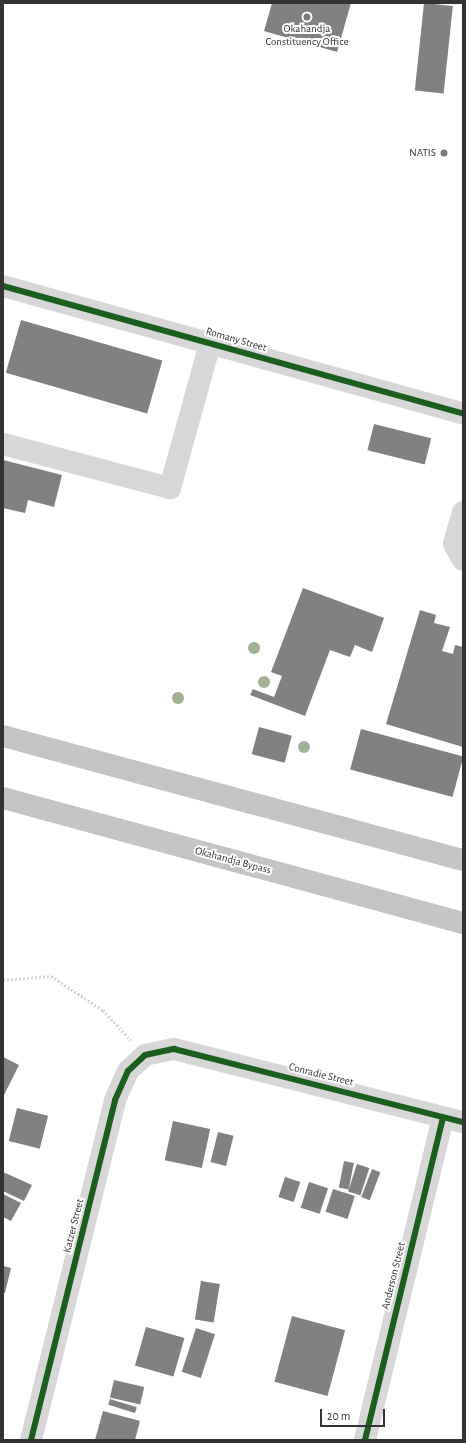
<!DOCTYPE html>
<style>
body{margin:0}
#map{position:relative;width:466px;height:1443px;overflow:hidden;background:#fff;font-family:"Alegreya Sans",sans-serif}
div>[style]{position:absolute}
.building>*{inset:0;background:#818181;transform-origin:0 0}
.path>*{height:2.5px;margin-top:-1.25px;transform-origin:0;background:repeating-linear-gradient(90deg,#d6d6d6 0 2px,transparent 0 4px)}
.minor>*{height:22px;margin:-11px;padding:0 11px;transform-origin:11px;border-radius:11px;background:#d7d7d7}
.highway>*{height:22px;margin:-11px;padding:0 11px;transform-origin:11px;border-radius:11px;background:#c4c4c4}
.cycleway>*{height:6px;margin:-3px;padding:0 3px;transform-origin:3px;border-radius:3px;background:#1b5e20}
.trees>*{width:12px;height:12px;margin:-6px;border-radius:50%;background:#a2b095}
.dots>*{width:11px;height:11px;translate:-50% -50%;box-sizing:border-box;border:2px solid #fff;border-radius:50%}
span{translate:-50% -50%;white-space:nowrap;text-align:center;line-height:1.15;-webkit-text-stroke:4px #fff;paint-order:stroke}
.poi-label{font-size:11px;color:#333}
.right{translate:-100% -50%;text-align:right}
.street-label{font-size:11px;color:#333}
.frame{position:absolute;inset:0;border:4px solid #333;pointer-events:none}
.scale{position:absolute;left:320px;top:1409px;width:65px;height:18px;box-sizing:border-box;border:2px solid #333;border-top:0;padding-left:5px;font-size:12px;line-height:14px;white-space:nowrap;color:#333;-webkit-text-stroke:3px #fff;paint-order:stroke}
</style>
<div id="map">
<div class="building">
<div style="clip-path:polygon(272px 3px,351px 3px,337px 52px,264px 31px)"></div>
<div style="left:424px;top:3px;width:29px;height:88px;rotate:6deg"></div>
<div style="left:21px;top:320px;width:147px;height:55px;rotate:16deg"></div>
<div style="left:374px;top:424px;width:59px;height:27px;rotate:14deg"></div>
<div style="clip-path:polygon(3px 460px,62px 475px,54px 507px,28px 500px,25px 513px,3px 508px)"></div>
<div style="clip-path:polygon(303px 588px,384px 618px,372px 652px,355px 645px,350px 657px,330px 650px,305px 716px,250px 695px,253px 689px,274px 697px,282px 676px,271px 672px)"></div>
<div style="clip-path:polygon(420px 610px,436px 615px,434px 623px,450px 627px,442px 651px,453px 654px,455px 645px,463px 647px,463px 747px,386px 724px)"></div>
<div style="left:259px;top:727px;width:34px;height:28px;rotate:15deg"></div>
<div style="left:361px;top:729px;width:106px;height:42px;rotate:15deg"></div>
<div style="clip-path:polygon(3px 1057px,19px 1065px,3px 1097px)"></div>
<div style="left:17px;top:1108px;width:32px;height:34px;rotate:14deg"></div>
<div style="left:173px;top:1121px;width:38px;height:40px;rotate:12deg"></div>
<div style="left:218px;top:1132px;width:16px;height:31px;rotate:14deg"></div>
<div style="left:344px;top:1161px;width:10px;height:27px;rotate:11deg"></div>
<div style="left:357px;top:1164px;width:13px;height:29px;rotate:18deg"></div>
<div style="left:372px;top:1169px;width:9px;height:30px;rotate:21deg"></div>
<div style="clip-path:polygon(3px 1172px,32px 1185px,24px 1201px,3px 1191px)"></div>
<div style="left:285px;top:1177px;width:16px;height:21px;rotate:18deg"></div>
<div style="left:309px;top:1182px;width:20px;height:27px;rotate:18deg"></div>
<div style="left:333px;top:1189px;width:23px;height:24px;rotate:18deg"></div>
<div style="clip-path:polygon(3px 1194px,21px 1203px,11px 1221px,3px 1217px)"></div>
<div style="clip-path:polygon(3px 1266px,11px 1268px,5px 1293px,3px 1292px)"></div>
<div style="left:201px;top:1281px;width:19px;height:39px;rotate:9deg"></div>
<div style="left:292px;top:1316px;width:55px;height:68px;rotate:15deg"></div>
<div style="left:146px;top:1327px;width:40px;height:40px;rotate:16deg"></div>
<div style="left:196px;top:1328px;width:20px;height:46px;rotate:18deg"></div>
<div style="left:114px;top:1380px;width:31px;height:18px;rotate:13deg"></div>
<div style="left:110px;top:1399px;width:28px;height:6px;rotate:17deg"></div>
<div style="clip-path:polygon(103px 1411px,140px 1421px,135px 1440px,95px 1440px)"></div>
</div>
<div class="path">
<div style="left:3px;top:980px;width:48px;rotate:-4.8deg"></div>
<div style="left:51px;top:976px;width:62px;rotate:33.2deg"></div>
<div style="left:103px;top:1010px;width:41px;rotate:47deg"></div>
</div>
<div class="minor">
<div style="left:3px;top:286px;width:477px;rotate:15.5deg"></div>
<div style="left:3px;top:444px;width:173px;rotate:14.8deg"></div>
<div style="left:170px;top:488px;width:149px;rotate:-74.5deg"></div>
<div style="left:463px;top:512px;width:33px;rotate:106deg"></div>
<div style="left:454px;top:544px;width:18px;rotate:61deg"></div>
<div style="left:31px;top:1440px;width:350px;rotate:-76.1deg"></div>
<div style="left:115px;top:1100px;width:32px;rotate:-66deg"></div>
<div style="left:128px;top:1071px;width:23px;rotate:-43deg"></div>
<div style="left:145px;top:1055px;width:30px;rotate:-12deg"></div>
<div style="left:174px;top:1049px;width:298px;rotate:14.2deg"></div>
<div style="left:365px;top:1440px;width:332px;rotate:-76.4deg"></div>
</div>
<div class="highway">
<div style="left:3px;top:736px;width:476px;rotate:15.1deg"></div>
<div style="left:3px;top:798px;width:477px;rotate:15.2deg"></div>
</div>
<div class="cycleway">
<div style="left:3px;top:286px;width:477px;rotate:15.5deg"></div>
<div style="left:31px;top:1440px;width:350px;rotate:-76.1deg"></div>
<div style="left:115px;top:1100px;width:32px;rotate:-66deg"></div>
<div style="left:128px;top:1071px;width:23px;rotate:-43deg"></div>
<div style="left:145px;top:1055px;width:30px;rotate:-12deg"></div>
<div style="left:174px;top:1049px;width:298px;rotate:14.2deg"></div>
<div style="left:365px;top:1440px;width:332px;rotate:-76.4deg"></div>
</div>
<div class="trees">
<div style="left:254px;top:648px"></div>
<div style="left:264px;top:682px"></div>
<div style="left:178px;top:698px"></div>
<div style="left:304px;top:747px"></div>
</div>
<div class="dots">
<div style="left:307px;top:17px;background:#7a7a7a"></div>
<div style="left:444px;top:153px;background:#7a7a7a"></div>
</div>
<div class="poi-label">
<span style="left:307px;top:36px">Okahandja<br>Constituency Office</span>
<span class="right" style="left:436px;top:153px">NATIS</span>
</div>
<div class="street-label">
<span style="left:236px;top:340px;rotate:16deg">Romany Street</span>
<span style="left:233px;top:861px;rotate:15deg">Okahandja Bypass</span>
<span style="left:321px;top:1075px;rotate:14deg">Conradie Street</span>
<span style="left:74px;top:1226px;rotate:-76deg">Katzer Street</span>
<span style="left:394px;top:1276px;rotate:-76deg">Anderson Street</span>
</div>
<div class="frame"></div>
<div class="scale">20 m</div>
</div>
